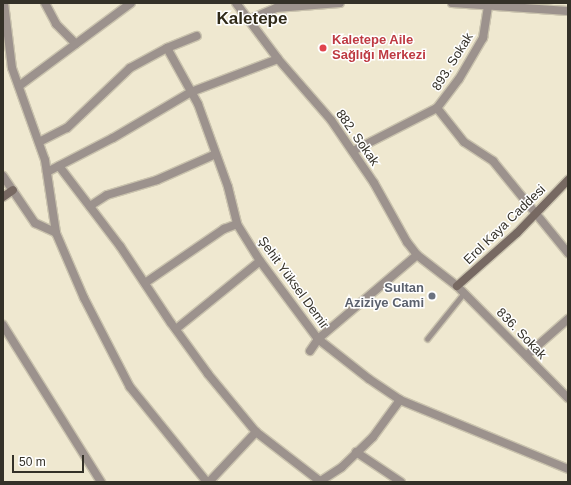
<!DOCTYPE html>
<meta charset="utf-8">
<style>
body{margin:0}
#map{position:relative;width:571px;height:485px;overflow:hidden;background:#efe8d0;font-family:Arial,sans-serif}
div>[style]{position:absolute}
.roads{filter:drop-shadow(1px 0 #cac3ae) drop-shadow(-1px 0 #cac3ae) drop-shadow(0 1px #cac3ae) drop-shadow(0 -1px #cac3ae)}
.lane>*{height:4.5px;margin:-2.25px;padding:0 2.25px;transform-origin:2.25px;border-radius:2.25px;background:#9c928d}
.street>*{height:8px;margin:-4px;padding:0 4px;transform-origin:4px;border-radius:4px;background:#9c928d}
.secondary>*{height:8px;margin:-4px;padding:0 4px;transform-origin:4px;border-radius:4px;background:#776962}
.dots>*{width:11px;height:11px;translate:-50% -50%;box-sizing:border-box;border:2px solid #fff;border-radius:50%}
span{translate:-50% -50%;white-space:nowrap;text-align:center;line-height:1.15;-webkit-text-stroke:3px #fff;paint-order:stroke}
.health-label{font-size:13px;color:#be3a42;font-weight:700}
.left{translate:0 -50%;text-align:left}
.street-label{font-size:13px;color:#343128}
.worship-label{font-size:13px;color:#5b616d;font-weight:700}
.right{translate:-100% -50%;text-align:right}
.district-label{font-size:17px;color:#302a18;font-weight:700}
.frame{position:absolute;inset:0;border:4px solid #343128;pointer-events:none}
.scale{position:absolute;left:12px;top:455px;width:72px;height:18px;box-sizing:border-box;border:2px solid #343128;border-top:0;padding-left:5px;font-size:12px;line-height:14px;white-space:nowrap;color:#343128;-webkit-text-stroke:3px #fff;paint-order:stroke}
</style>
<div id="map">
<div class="roads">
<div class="lane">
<div style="left:427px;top:339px;width:59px;rotate:-51.2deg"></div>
</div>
<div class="street">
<div style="left:4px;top:3px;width:65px;rotate:83deg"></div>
<div style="left:12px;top:68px;width:98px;rotate:70.3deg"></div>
<div style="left:45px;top:160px;width:74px;rotate:81.4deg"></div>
<div style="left:56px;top:233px;width:71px;rotate:66.7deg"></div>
<div style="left:84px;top:298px;width:100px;rotate:62.7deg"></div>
<div style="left:130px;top:387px;width:122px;rotate:51deg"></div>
<div style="left:45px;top:3px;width:24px;rotate:62deg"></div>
<div style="left:56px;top:24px;width:28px;rotate:45deg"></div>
<div style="left:236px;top:3px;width:70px;rotate:53.1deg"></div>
<div style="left:278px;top:59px;width:81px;rotate:49deg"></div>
<div style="left:331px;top:120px;width:76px;rotate:55.7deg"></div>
<div style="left:374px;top:183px;width:68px;rotate:60.8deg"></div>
<div style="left:407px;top:242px;width:16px;rotate:52deg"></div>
<div style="left:417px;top:255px;width:51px;rotate:37.8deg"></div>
<div style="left:457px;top:286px;width:158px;rotate:45.3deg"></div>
<div style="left:452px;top:3px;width:116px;rotate:3.9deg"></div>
<div style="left:248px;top:20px;width:30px;rotate:-23deg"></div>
<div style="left:276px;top:8px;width:64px;rotate:-4.5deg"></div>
<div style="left:167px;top:48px;width:64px;rotate:61deg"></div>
<div style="left:198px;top:104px;width:88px;rotate:70.1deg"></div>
<div style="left:228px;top:187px;width:38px;rotate:76deg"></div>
<div style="left:237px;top:224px;width:44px;rotate:58.1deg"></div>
<div style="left:260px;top:261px;width:97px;rotate:53.4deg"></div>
<div style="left:318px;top:339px;width:65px;rotate:38.1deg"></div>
<div style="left:369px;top:379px;width:37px;rotate:34deg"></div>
<div style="left:400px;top:400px;width:182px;rotate:22.3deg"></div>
<div style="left:19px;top:86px;width:139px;rotate:-36.5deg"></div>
<div style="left:437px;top:108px;width:43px;rotate:51.5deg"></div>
<div style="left:464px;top:142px;width:35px;rotate:33deg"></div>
<div style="left:493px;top:161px;width:119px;rotate:50.8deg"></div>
<div style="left:39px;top:142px;width:31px;rotate:-27deg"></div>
<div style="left:67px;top:128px;width:87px;rotate:-43.6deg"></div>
<div style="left:130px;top:68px;width:42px;rotate:-28.4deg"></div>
<div style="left:167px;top:48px;width:32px;rotate:-22deg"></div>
<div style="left:353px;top:151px;width:94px;rotate:-27.1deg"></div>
<div style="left:437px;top:108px;width:36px;rotate:-53deg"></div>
<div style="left:459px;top:79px;width:48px;rotate:-59.7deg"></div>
<div style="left:483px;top:38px;width:33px;rotate:-81deg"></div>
<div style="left:59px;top:166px;width:101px;rotate:52.7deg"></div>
<div style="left:120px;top:246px;width:92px;rotate:56.5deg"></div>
<div style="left:171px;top:323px;width:63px;rotate:54deg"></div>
<div style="left:208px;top:374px;width:75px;rotate:50.4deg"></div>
<div style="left:256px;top:432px;width:82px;rotate:37.6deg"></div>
<div style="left:47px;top:172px;width:74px;rotate:-27.3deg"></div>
<div style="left:113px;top:138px;width:91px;rotate:-30.5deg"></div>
<div style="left:191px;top:92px;width:93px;rotate:-20.8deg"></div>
<div style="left:3px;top:176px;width:57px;rotate:55.8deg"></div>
<div style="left:35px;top:223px;width:23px;rotate:25deg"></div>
<div style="left:90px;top:206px;width:20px;rotate:-33deg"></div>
<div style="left:107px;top:195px;width:52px;rotate:-16.7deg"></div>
<div style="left:157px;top:180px;width:64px;rotate:-23.8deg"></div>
<div style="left:145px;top:283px;width:96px;rotate:-34.4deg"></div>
<div style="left:224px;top:229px;width:14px;rotate:-21deg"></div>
<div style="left:3px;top:325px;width:185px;rotate:58deg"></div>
<div style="left:176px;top:329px;width:108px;rotate:-39deg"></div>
<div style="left:310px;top:351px;width:14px;rotate:-56deg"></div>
<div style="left:318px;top:339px;width:130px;rotate:-40.3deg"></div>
<div style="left:527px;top:355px;width:55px;rotate:-41.3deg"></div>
<div style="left:356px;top:452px;width:54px;rotate:33.7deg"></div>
<div style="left:209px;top:482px;width:69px;rotate:-46.8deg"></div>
<div style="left:319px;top:482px;width:27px;rotate:-33deg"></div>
<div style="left:342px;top:467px;width:43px;rotate:-44.1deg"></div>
<div style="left:373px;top:437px;width:46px;rotate:-53.9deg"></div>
</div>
<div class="secondary">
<div style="left:3px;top:197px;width:12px;rotate:-35deg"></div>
<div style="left:457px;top:286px;width:80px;rotate:-41.5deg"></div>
<div style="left:517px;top:233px;width:74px;rotate:-46.1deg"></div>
</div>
</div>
<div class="dots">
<div style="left:323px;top:48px;background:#e0444e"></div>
<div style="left:432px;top:296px;background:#6b7280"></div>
</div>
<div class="health-label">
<span class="left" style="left:332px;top:48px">Kaletepe Aile<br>Sağlığı Merkezi</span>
</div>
<div class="street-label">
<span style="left:453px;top:62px;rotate:-58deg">893. Sokak</span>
<span style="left:357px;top:138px;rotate:55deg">882. Sokak</span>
<span style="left:505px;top:225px;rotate:-44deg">Erol Kaya Caddesi</span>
<span style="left:293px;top:283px;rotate:54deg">Şehit Yüksel Demir</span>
<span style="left:521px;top:334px;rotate:46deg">836. Sokak</span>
</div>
<div class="worship-label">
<span class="right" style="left:424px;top:296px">Sultan<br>Aziziye Cami</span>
</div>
<div class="district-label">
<span style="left:252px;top:19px">Kaletepe</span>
</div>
<div class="frame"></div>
<div class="scale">50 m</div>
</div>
